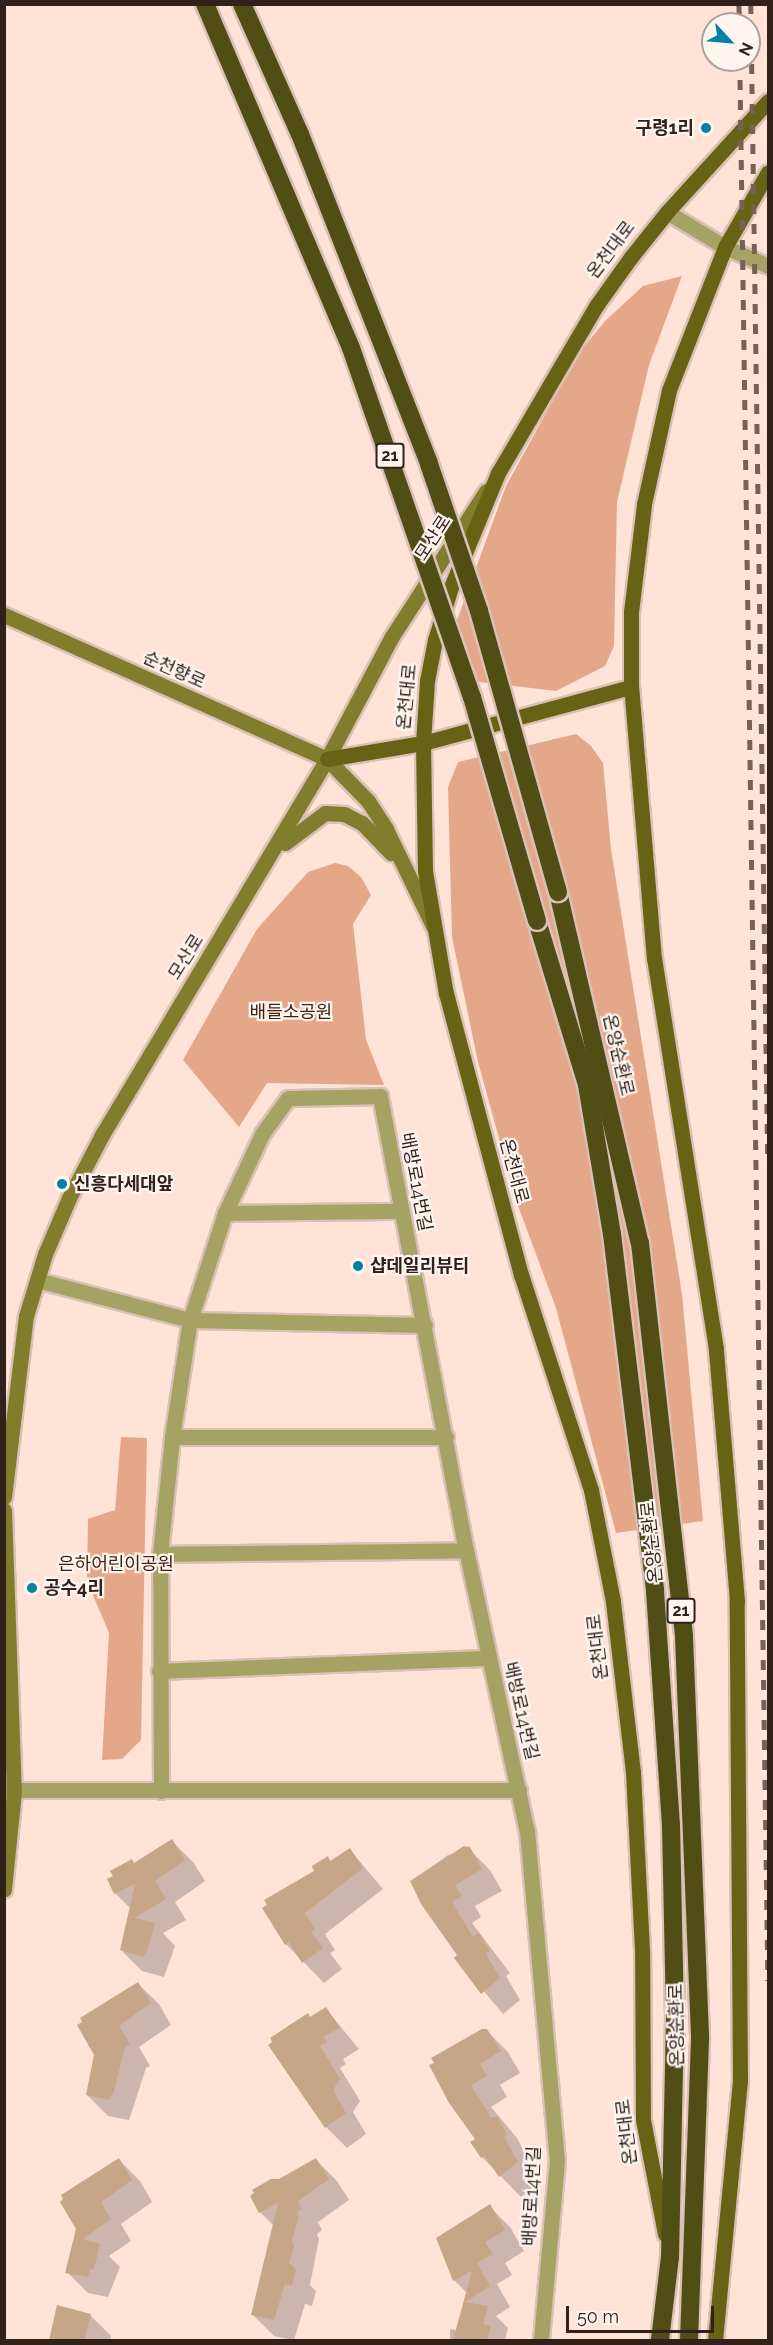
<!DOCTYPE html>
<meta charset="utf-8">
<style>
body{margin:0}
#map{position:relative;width:773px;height:2345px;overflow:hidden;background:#ffe3d7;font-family:Raleway,"Noto Sans KR",sans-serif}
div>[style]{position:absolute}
.green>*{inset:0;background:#e5a78a}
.shadow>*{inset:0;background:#0003}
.building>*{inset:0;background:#c6a686}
.roads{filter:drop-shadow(2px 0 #dac0b5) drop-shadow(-2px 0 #dac0b5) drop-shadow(0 2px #dac0b5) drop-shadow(0 -2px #dac0b5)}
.street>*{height:15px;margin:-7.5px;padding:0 7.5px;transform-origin:7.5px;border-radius:7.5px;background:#a5a263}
.secondary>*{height:15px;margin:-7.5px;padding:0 7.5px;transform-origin:7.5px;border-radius:7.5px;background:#827d2c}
.primary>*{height:15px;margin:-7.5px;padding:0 7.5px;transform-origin:7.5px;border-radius:7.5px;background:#686314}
.highway>*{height:18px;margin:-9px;padding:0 9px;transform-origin:9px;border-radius:9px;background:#504d15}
.rail>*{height:4.5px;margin-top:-2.25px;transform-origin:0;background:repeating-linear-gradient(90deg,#756158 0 10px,transparent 0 20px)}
.bridges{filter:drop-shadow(2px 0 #dac0b5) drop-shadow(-2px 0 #dac0b5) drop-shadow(0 2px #dac0b5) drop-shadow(0 -2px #dac0b5)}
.highway-bridge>*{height:18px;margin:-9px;padding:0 9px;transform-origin:9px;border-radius:9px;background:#504d15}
.dots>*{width:16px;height:16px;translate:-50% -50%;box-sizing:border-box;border:3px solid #fef5f1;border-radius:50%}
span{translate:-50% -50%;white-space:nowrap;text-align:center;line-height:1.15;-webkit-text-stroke:4.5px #fef5f1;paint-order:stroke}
.shield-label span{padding:2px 4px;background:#fef5f1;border:2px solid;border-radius:4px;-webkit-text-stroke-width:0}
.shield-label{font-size:16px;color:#31211a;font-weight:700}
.poi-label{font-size:18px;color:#31211a;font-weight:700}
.right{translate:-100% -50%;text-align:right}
.left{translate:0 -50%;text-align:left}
.street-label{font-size:18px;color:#31211a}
.park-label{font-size:18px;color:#441f0c}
.frame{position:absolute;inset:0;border:6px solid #31211a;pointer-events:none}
.north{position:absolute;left:701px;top:12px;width:60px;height:60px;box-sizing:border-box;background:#fef5f1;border:2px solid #aca09b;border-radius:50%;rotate:116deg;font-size:16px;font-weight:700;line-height:24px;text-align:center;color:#31211a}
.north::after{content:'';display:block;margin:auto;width:21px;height:27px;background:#0081a5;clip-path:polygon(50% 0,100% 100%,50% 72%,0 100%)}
.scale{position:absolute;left:566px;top:2306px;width:148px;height:27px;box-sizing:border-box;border:3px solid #31211a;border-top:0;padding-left:8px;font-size:18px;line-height:21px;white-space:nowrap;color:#31211a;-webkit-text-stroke:4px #fef5f1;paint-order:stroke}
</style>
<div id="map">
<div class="green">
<div style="clip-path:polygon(682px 276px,649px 365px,617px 502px,614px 646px,605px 666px,556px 691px,471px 681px,449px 642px,506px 486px,579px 353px,605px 321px,643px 286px)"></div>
<div style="clip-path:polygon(576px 734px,591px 746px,603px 763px,611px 849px,682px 1294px,703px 1521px,616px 1533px,556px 1308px,517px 1203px,478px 1062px,452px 937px,448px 787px,458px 762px)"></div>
<div style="clip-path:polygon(335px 863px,348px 866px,361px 877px,371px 895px,353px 924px,366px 1040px,384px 1085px,267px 1083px,239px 1127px,183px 1060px,257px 929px,308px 872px)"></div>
<div style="clip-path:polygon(121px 1437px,147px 1438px,141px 1740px,122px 1759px,102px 1760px,109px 1633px,87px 1581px,88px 1519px,115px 1510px)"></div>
</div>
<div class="shadow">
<div style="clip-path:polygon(172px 1841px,193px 1862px,205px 1881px,175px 1902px,186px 1920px,163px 1933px,175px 1946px,164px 1977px,142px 1971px,121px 1950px,131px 1909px,115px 1893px,134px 1864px)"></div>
<div style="clip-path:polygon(469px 1849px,490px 1870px,502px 1891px,475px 1906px,481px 1917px,472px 1923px,510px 1973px,506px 1976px,520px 2000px,503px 2014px,456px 1958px,458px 1955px,412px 1881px,448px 1855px)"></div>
<div style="clip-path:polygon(350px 1850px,383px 1889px,325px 1934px,335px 1950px,330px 1953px,342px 1969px,324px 1983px,286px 1944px,331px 1862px)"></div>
<div style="clip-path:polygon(138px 1984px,159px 2004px,171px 2025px,139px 2047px,150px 2066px,146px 2068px,129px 2120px,108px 2116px,87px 2095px)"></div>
<div style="clip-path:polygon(326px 2009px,359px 2049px,343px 2059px,346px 2064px,340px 2068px,360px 2101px,353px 2112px,366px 2134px,347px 2148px,326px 2127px,270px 2045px)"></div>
<div style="clip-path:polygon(487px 2031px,508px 2052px,520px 2073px,500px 2085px,507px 2097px,491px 2107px,517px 2138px,527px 2157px,523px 2159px,538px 2183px,521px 2197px,482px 2157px,477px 2139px,431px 2066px)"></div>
<div style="clip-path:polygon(119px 2160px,140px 2181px,152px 2202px,121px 2224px,131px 2241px,109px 2256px,120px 2267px,108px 2297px,88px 2293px,67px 2272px)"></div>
<div style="clip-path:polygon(316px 2160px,337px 2181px,349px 2200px,318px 2222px,322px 2230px,317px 2234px,319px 2239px,310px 2285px,316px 2291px,312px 2306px,305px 2304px,294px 2340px,274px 2336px,253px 2315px,274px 2226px,260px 2212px,279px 2181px)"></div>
<div style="clip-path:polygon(489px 2206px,510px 2227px,524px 2251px,505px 2263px,512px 2275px,497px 2284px,510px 2307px,496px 2316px,508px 2328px,505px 2340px,450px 2340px,450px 2329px,456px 2330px,460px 2324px,468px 2294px,454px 2280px)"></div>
<div style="clip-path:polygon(58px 2307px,90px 2315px,111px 2336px,110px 2340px,50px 2340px)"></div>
</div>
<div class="building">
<div style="clip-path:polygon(172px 1839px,185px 1860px,155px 1881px,166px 1899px,134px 1918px,155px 1923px,148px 1948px,143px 1957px,120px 1950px,135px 1884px,114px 1894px,107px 1879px,113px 1876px,110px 1871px,132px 1859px,134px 1863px)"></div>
<div style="clip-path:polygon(464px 1846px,470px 1847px,482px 1869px,455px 1885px,462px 1896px,452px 1902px,473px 1937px,479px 1933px,490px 1951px,486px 1954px,500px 1978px,481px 1994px,454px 1958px,457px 1955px,421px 1904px,410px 1881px)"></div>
<div style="clip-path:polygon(350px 1848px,363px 1868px,305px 1913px,315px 1929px,311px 1932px,323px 1948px,302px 1963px,289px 1942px,285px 1945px,262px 1908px,267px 1905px,264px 1900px,314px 1871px,312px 1866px,328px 1856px,330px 1861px)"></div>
<div style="clip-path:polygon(138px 1982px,151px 2003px,119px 2026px,130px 2044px,125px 2047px,114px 2091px,109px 2100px,86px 2095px,94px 2055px,77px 2025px,82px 2022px,80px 2018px)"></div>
<div style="clip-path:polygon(326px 2007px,340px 2028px,323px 2037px,327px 2042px,320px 2046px,340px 2079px,333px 2090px,346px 2113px,325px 2128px,268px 2045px,272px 2042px,270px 2038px,308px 2013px,310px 2017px)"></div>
<div style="clip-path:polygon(482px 2029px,487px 2029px,501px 2051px,480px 2064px,487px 2076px,471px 2085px,491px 2118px,497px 2116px,507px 2135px,504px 2137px,518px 2162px,499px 2177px,485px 2156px,481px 2158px,470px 2142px,475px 2139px,449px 2103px,429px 2065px,434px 2063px,431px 2058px)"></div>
<div style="clip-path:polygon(119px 2158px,132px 2180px,101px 2202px,111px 2219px,83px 2239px,100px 2244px,94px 2269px,90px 2269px,88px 2277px,65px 2273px,76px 2229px,60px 2202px,63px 2199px,61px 2195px)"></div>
<div style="clip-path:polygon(316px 2158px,329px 2179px,298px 2201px,302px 2209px,297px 2212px,299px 2217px,292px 2239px,294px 2248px,289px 2263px,296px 2269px,292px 2286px,285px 2284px,274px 2320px,251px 2315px,278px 2203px,259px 2213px,250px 2196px,254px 2193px,252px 2190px,271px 2179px,279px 2179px)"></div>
<div style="clip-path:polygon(490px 2204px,505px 2230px,485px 2242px,493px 2254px,477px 2263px,490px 2286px,465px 2302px,488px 2306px,483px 2324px,491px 2326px,487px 2340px,453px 2340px,472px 2271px,453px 2281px,436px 2238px)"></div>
<div style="clip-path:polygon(57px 2305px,91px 2314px,84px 2340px,49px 2340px)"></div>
</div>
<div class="roads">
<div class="street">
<div style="left:667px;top:212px;width:68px;rotate:31.1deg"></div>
<div style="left:725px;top:247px;width:47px;rotate:23.8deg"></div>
<div style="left:225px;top:1213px;width:176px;rotate:-0.7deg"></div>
<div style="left:37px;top:1280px;width:158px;rotate:14.7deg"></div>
<div style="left:190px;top:1320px;width:235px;rotate:1.2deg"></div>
<div style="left:172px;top:1437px;width:274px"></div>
<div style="left:160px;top:1554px;width:306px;rotate:-0.7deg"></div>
<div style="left:159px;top:1671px;width:330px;rotate:-2.3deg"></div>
<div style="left:4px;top:1790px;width:515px"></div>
<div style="left:161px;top:1791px;width:237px;rotate:-90.2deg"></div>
<div style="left:160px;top:1554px;width:118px;rotate:-84.1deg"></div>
<div style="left:172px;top:1437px;width:118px;rotate:-81.3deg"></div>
<div style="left:190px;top:1320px;width:113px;rotate:-71.9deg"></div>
<div style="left:225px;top:1213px;width:87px;rotate:-64.9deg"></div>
<div style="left:262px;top:1134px;width:44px;rotate:-54.2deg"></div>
<div style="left:288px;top:1098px;width:92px;rotate:-1.2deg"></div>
<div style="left:380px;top:1096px;width:462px;rotate:79.3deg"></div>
<div style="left:466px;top:1550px;width:288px;rotate:77.8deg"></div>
<div style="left:527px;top:1831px;width:330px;rotate:84.8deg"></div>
<div style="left:557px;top:2160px;width:181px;rotate:95.1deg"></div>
</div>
<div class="secondary">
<div style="left:4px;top:615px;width:354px;rotate:24deg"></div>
<div style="left:327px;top:759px;width:59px;rotate:45.7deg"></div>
<div style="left:368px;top:801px;width:33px;rotate:57deg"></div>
<div style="left:386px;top:829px;width:108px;rotate:64.1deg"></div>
<div style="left:285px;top:843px;width:50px;rotate:-36.9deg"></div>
<div style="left:325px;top:813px;width:19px;rotate:3deg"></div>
<div style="left:344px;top:814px;width:20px;rotate:27deg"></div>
<div style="left:362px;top:823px;width:42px;rotate:46deg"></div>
<div style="left:4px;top:1497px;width:182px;rotate:-83.1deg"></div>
<div style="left:26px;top:1316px;width:65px;rotate:-73deg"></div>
<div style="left:45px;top:1254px;width:61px;rotate:-66.8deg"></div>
<div style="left:69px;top:1198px;width:71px;rotate:-62.4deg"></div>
<div style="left:102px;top:1135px;width:438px;rotate:-59.1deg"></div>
<div style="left:327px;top:759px;width:137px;rotate:-62.1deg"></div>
<div style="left:391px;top:638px;width:175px;rotate:-57.1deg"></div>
<div style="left:4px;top:1510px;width:282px;rotate:88deg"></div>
<div style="left:14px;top:1792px;width:98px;rotate:95.9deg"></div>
</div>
<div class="primary">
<div style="left:327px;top:759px;width:97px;rotate:-9.5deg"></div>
<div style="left:423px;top:743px;width:215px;rotate:-15.1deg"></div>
<div style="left:665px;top:2234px;width:116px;rotate:-100.9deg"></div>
<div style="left:643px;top:2120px;width:170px;rotate:-90.3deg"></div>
<div style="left:642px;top:1950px;width:178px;rotate:-92.9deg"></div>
<div style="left:633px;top:1772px;width:172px;rotate:-96.7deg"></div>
<div style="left:613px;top:1601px;width:113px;rotate:-101.2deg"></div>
<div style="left:591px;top:1490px;width:226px;rotate:-108deg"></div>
<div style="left:521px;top:1275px;width:291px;rotate:-104.9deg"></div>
<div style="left:446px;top:994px;width:125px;rotate:-99.7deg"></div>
<div style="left:425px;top:871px;width:128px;rotate:-90.9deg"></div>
<div style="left:423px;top:743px;width:62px;rotate:-86.3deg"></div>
<div style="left:427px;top:681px;width:42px;rotate:-79deg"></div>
<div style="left:435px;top:640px;width:55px;rotate:-73.2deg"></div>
<div style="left:451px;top:587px;width:123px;rotate:-67.6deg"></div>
<div style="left:498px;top:473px;width:194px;rotate:-59.6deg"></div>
<div style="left:596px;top:306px;width:60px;rotate:-54.5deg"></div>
<div style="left:631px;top:257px;width:58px;rotate:-51.3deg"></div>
<div style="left:667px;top:212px;width:150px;rotate:-47.7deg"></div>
<div style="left:715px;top:2340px;width:260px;rotate:-84.5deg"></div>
<div style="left:740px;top:2081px;width:480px;rotate:-90.4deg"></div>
<div style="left:737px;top:1601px;width:253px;rotate:-94.8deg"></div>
<div style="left:716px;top:1349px;width:395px;rotate:-99deg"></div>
<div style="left:654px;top:959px;width:273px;rotate:-94.8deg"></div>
<div style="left:631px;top:687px;width:75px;rotate:-90deg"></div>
<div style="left:631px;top:612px;width:109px;rotate:-83.1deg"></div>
<div style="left:644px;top:504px;width:117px;rotate:-77.6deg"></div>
<div style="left:669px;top:390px;width:154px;rotate:-68.6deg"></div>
<div style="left:725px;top:247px;width:86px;rotate:-60.2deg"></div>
</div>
<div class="highway">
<div style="left:558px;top:892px;width:360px;rotate:76.9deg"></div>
<div style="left:640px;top:1243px;width:396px;rotate:83.6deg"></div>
<div style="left:684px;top:1637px;width:403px;rotate:87.7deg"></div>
<div style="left:700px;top:2040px;width:300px;rotate:92.1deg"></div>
<div style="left:537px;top:921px;width:171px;rotate:73deg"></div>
<div style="left:587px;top:1085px;width:151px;rotate:80.5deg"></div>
<div style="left:612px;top:1234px;width:360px;rotate:83.1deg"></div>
<div style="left:655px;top:1591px;width:235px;rotate:86.1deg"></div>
<div style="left:671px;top:1825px;width:194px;rotate:88.8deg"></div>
<div style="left:675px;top:2019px;width:238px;rotate:91.2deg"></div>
<div style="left:670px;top:2257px;width:84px;rotate:96.9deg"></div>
</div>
</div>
<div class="rail">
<div style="left:739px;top:4px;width:20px;rotate:87deg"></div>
<div style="left:751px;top:4px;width:1159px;rotate:89.16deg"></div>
<div style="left:740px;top:60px;width:1921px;rotate:89.16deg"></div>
</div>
<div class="bridges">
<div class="highway-bridge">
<div style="left:205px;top:4px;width:374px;rotate:67deg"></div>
<div style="left:351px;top:348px;width:369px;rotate:70.9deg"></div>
<div style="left:472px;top:697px;width:233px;rotate:73.8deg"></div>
<div style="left:242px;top:4px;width:142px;rotate:66deg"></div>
<div style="left:300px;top:134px;width:354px;rotate:68.6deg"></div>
<div style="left:429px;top:464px;width:155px;rotate:71.2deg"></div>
<div style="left:479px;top:611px;width:292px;rotate:74.3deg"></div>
</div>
</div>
<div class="dots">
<div style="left:706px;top:128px;background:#0081a5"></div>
<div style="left:62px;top:1184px;background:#0081a5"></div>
<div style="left:358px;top:1266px;background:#0081a5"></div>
<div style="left:32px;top:1588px;background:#0081a5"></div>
</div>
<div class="shield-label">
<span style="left:390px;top:456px">21</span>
<span style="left:681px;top:1611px">21</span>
</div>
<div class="poi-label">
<span class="right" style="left:694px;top:128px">구령1리</span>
<span class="left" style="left:74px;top:1184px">신흥다세대앞</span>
<span class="left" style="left:370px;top:1266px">샵데일리뷰티</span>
<span class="left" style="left:44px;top:1588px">공수4리</span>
</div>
<div class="street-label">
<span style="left:611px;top:250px;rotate:-53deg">온천대로</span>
<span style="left:433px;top:538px;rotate:-57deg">모산로</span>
<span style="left:174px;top:670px;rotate:24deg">순천향로</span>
<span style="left:407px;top:697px;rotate:-84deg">온천대로</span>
<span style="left:186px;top:957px;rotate:-58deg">모산로</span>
<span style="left:618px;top:1055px;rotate:77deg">온양순환로</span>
<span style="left:514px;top:1171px;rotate:75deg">온천대로</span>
<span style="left:416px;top:1182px;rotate:79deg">배방로14번길</span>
<span style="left:652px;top:1542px;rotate:-96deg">온양순환로</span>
<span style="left:598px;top:1647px;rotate:-97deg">온천대로</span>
<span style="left:521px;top:1711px;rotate:77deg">배방로14번길</span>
<span style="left:677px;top:2025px;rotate:-91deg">온양순환로</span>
<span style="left:627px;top:2132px;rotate:-97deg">온천대로</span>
<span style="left:532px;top:2196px;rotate:-87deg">배방로14번길</span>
</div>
<div class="park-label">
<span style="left:291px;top:1012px">배들소공원</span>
<span style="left:116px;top:1564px">은하어린이공원</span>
</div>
<div class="frame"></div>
<div class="north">N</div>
<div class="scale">50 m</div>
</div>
